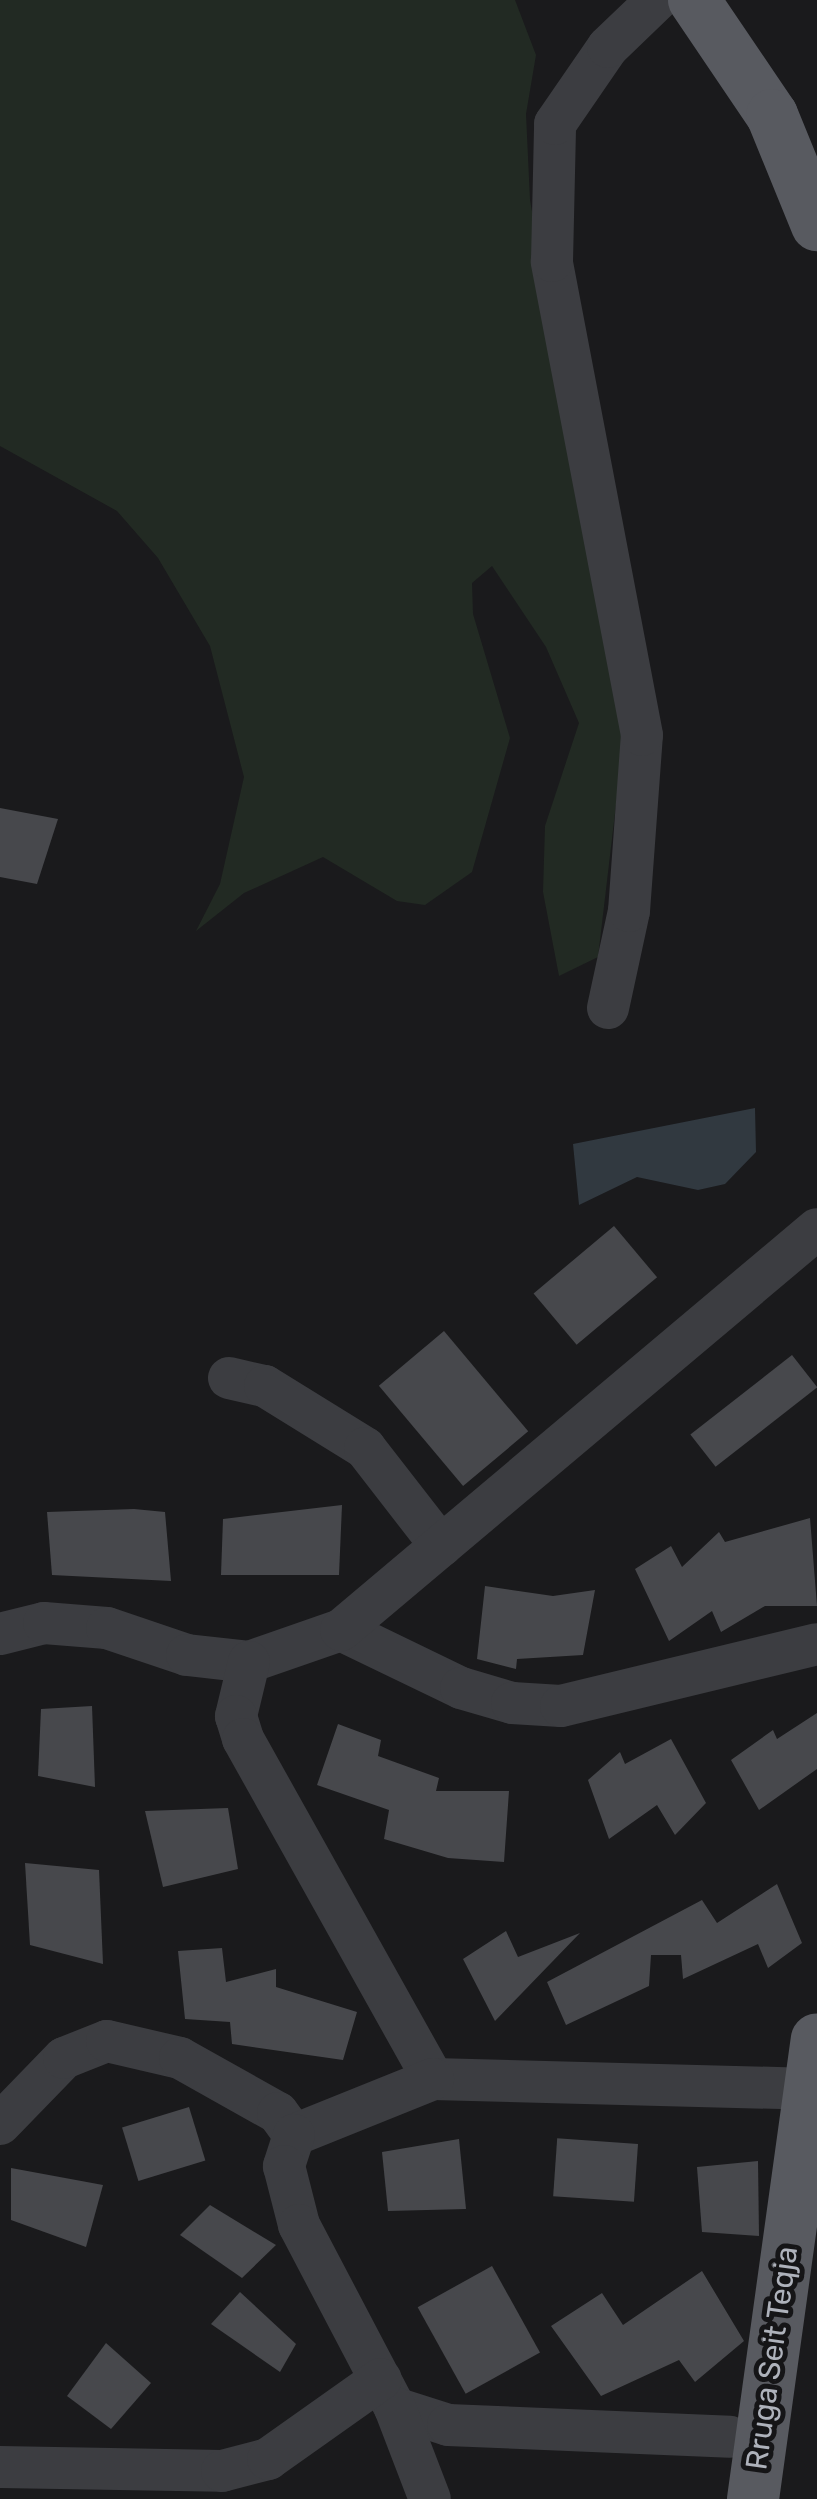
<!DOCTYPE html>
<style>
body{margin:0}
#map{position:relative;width:817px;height:2499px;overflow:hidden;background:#1a1a1c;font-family:Rubik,sans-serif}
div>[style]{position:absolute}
.green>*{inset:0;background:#222a23}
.water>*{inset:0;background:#313940}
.building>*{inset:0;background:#47484c;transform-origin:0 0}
.minor>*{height:42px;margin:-21px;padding:0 21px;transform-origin:21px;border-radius:21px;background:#3c3d41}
.major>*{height:52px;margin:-26px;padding:0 26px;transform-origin:26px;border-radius:26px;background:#585a60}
span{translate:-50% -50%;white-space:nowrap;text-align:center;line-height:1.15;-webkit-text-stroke:10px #151517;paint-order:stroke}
.street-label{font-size:30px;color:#aeb2bb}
</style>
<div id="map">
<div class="green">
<div style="clip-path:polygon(0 0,515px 0,536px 55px,526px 114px,530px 200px,624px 737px,598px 957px,559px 976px,543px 892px,545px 826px,579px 723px,546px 647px,492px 566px,472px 583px,473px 614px,510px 738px,472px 872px,425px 905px,397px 901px,323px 857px,244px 893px,196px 931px,220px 884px,244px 777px,210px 646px,158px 558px,117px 511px,0 446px)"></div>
</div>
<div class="water">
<div style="clip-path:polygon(755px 1108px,756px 1152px,725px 1184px,698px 1190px,637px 1177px,579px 1205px,573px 1144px)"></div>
</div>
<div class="building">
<div style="clip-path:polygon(0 808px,58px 819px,37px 884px,0 877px)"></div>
<div style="left:614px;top:1226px;width:67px;height:105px;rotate:50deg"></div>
<div style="left:444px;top:1331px;width:131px;height:85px;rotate:50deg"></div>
<div style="left:792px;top:1355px;width:41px;height:129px;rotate:52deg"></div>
<div style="clip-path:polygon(342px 1505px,339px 1575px,221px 1575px,223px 1519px)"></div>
<div style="clip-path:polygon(134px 1509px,165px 1512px,171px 1581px,52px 1575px,47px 1512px)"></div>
<div style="clip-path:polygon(810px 1518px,817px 1606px,765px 1606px,721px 1632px,712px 1611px,669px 1641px,635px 1569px,671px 1546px,682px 1567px,719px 1532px,725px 1542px)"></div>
<div style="clip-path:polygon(485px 1586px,553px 1596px,595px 1590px,583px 1655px,517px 1659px,516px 1669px,477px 1659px)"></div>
<div style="clip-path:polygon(92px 1706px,95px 1787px,38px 1776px,41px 1709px)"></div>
<div style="clip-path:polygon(817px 1713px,817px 1769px,759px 1810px,731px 1760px,773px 1730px,777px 1739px)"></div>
<div style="clip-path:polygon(338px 1724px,381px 1740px,378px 1756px,439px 1778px,436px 1791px,509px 1791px,504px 1862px,448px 1858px,384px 1839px,389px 1810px,317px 1785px)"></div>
<div style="clip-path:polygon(671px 1739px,706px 1803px,675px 1835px,657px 1805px,609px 1839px,588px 1780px,620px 1752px,625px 1764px)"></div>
<div style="clip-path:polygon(228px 1808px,238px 1869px,163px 1887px,145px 1811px)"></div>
<div style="clip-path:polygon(25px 1863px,99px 1870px,103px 1964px,30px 1945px)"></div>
<div style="clip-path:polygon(777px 1884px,802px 1943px,768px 1968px,758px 1944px,683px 1979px,681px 1955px,651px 1955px,649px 1986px,566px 2025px,547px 1982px,702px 1900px,717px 1923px)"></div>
<div style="clip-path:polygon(506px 1931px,518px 1957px,580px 1933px,495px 2021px,463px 1959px)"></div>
<div style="clip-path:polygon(222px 1948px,226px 1982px,276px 1969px,276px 1987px,357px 2012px,343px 2060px,232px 2044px,230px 2022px,185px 2019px,178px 1951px)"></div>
<div style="left:189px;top:2107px;width:56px;height:70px;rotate:73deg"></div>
<div style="clip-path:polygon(459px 2139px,466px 2209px,388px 2211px,382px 2152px)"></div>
<div style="left:638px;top:2144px;width:58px;height:81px;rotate:94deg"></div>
<div style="clip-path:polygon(758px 2161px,759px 2236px,702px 2232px,697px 2167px)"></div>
<div style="clip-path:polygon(11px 2168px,103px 2185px,86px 2247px,11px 2220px)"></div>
<div style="clip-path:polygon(210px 2205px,276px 2245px,242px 2278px,180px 2235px)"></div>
<div style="left:492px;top:2266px;width:99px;height:85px;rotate:61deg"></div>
<div style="clip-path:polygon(702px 2271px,744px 2341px,695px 2382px,679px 2360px,601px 2396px,551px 2326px,602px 2293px,623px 2325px)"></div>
<div style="clip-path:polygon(240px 2292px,296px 2344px,280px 2372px,211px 2324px)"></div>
<div style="clip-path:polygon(106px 2343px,151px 2383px,111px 2429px,67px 2396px)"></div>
</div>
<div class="minor">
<div style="left:608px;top:1008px;width:99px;rotate:-77.8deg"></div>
<div style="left:629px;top:911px;width:176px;rotate:-85.8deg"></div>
<div style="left:642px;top:735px;width:482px;rotate:-100.8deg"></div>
<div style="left:552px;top:261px;width:137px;rotate:-88.7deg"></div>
<div style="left:555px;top:124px;width:93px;rotate:-55.5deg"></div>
<div style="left:608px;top:47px;width:68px;rotate:-43.8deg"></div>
<div style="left:229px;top:1378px;width:37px;rotate:13deg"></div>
<div style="left:265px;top:1386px;width:118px;rotate:31.8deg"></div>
<div style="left:365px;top:1448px;width:124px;rotate:52.2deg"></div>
<div style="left:341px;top:1630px;width:133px;rotate:25.8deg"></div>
<div style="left:461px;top:1688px;width:53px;rotate:16.4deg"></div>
<div style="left:512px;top:1703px;width:49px;rotate:3.5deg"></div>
<div style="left:561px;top:1706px;width:263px;rotate:-13.6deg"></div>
<div style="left:0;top:1634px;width:45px;rotate:-14deg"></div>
<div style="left:44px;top:1623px;width:63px;rotate:4.5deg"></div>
<div style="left:107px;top:1628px;width:84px;rotate:18.6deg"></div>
<div style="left:187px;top:1655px;width:62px;rotate:6.4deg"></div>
<div style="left:249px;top:1662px;width:97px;rotate:-19.2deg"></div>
<div style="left:341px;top:1630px;width:622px;rotate:-40.11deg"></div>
<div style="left:249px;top:1662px;width:56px;rotate:103.5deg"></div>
<div style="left:236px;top:1716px;width:24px;rotate:73deg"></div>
<div style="left:243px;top:1739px;width:389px;rotate:60.8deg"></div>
<div style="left:433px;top:2079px;width:377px;rotate:1.5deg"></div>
<div style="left:0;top:2124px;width:92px;rotate:-45.9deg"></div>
<div style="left:64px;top:2058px;width:46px;rotate:-21.6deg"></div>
<div style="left:107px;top:2041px;width:75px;rotate:13.1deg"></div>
<div style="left:180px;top:2058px;width:112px;rotate:29.3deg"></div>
<div style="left:278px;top:2113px;width:27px;rotate:54deg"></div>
<div style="left:294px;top:2135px;width:150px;rotate:-21.9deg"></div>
<div style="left:294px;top:2135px;width:33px;rotate:108deg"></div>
<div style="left:284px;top:2166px;width:61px;rotate:75.7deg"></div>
<div style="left:299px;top:2225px;width:207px;rotate:62.3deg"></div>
<div style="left:395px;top:2408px;width:56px;rotate:17.8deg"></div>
<div style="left:448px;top:2425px;width:282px;rotate:2.4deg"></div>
<div style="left:395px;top:2408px;width:97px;rotate:69deg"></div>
<div style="left:0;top:2467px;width:222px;rotate:1deg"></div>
<div style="left:222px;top:2471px;width:48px;rotate:-14.6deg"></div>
<div style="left:268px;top:2459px;width:138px;rotate:-35.3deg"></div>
</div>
<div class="major">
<div style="left:694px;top:0;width:139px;rotate:55.9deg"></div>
<div style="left:772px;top:115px;width:119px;rotate:67.8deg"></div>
<div style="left:753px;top:2499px;width:464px;rotate:-82.1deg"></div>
</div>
<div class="street-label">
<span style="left:772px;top:2358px;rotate:-82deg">Rruga Seit Teqja</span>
</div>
</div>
